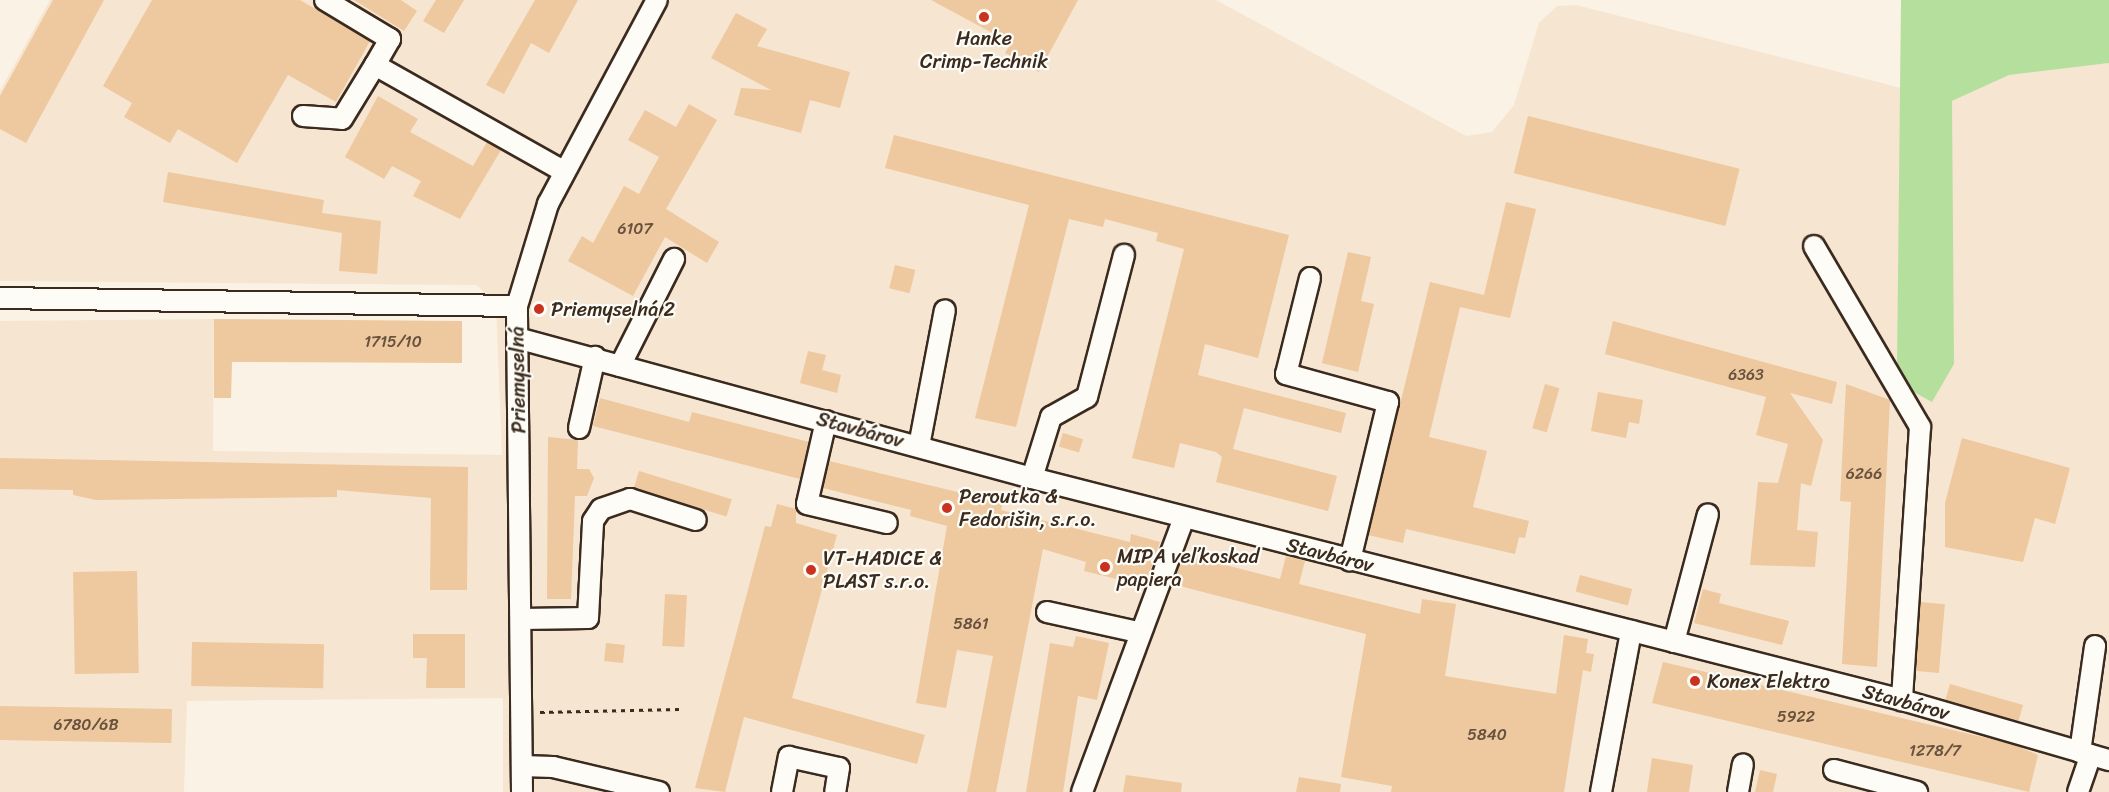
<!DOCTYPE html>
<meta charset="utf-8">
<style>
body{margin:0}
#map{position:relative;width:2109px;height:792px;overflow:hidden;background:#faf2e5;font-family:Sriracha,sans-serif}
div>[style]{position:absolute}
.built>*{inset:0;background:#f6e5d0}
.green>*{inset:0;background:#b5df9c}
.building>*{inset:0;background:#eec89e;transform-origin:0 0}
.path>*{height:3px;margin-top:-1.5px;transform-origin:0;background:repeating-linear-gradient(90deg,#3b2a1e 0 4.5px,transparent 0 9px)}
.roads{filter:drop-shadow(2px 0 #3b2a1e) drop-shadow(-2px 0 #3b2a1e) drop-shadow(0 2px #3b2a1e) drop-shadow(0 -2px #3b2a1e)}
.minor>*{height:20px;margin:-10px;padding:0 10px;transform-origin:10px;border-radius:10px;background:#fdfcf7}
.dots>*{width:16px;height:16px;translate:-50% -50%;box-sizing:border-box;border:3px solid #fdfcf7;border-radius:50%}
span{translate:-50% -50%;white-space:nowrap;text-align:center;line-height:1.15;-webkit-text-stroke:4.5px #fdfcf7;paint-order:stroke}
.number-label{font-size:16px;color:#68523e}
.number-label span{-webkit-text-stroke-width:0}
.poi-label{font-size:20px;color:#3b2a1e}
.left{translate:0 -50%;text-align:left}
.street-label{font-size:20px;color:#3b2a1e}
</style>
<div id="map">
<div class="built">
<div style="clip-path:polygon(50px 0,1216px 0,1466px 136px,1492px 132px,1514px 105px,1539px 23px,1557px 6px,1576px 5px,1952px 101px,2009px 75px,2109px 63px,2109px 792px,503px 792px,503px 698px,187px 701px,184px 792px,0 792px,0 321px,214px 319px,213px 451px,502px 455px,496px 305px,477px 285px,0 281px,0 91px)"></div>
</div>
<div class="green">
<div style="clip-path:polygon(1901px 0,2109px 0,2109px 63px,2009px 75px,1952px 101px,1954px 364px,1932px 402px,1905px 387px,1897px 369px)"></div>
</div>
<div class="building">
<div style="clip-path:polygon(53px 0,104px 0,26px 143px,0 129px,0 96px)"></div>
<div style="clip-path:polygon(152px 0,300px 0,370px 41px,336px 102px,288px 75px,237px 163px,178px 129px,170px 143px,124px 117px,132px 103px,103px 86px)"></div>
<div style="clip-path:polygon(354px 0,401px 0,417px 11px,404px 31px)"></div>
<div style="clip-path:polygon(436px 0,464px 0,444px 33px,423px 21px)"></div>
<div style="clip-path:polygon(535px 0,578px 0,549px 53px,531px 43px,504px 94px,486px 85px)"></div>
<div style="clip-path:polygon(931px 0,1078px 0,1039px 72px,1005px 53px,1011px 43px)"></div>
<div style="clip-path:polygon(736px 13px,767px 29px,757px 46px,850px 72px,840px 108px,810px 100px,801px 133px,734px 115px,741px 88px,771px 90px,711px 58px)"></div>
<div style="clip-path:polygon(378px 96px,418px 119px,410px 132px,473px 166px,487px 142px,501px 150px,460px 219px,413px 196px,421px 181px,392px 166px,384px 179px,345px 157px)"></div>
<div style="clip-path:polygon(689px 104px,717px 120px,666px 209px,719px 242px,707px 263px,665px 237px,633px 296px,568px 261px,582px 236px,593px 243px,624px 186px,639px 194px,659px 157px,628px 140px,645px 110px,676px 127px)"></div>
<div style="left:1528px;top:116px;width:218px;height:59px;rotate:14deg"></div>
<div style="clip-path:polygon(894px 135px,1289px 235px,1258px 358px,1205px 344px,1198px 375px,1346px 413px,1341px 433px,1244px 408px,1233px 449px,1337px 476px,1328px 511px,1216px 482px,1222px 457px,1216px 452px,1180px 443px,1174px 468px,1132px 458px,1184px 249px,1156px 241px,1158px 233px,1105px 219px,1103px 227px,1069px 219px,1016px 427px,975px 418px,1029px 205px,885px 168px)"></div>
<div style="clip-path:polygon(168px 172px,324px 200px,322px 213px,381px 221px,377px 274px,339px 271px,342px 233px,163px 202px)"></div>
<div style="clip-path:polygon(1506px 202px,1536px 209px,1510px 318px,1460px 307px,1429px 437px,1487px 451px,1473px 507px,1529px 521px,1525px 538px,1519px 537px,1515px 554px,1406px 529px,1403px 543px,1368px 535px,1430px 282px,1484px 295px)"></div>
<div style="clip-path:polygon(1348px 252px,1371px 257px,1361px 301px,1374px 304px,1358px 372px,1322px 363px)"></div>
<div style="left:895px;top:265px;width:21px;height:24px;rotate:14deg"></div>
<div style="clip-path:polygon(214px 319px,462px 321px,462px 363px,232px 362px,231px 398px,214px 398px)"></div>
<div style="clip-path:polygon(1613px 321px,1837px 382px,1832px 404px,1790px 393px,1823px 440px,1811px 486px,1801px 483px,1797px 530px,1818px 532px,1815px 567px,1750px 565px,1758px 482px,1778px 483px,1788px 444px,1756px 435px,1766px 397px,1605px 354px)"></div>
<div style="clip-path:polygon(808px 351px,826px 355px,822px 370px,841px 375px,837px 393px,800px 383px)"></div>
<div style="left:1545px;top:384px;width:15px;height:46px;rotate:16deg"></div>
<div style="clip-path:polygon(1846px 384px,1890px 400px,1877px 667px,1842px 664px,1851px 502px,1840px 501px)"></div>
<div style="clip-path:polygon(1598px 392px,1643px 400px,1639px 424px,1629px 422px,1626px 438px,1591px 431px)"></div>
<div style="clip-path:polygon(600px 398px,689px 422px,692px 412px,809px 442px,800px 479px,593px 426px)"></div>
<div style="left:1063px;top:433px;width:21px;height:14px;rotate:17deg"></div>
<div style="clip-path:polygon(548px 437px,578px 440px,577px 469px,589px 469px,594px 478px,587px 496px,575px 496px,571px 599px,547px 599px)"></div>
<div style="clip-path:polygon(1962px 438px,2070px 468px,2055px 524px,2035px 518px,2023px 562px,1945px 547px,1945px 503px)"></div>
<div style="clip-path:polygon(0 458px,468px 467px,467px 590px,430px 590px,431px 498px,337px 490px,337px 497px,96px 500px,73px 495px,73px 490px,0 489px)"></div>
<div style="clip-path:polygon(829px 461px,1003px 503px,1001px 510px,1130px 542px,1131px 534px,1160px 542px,1145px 586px,1084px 571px,1086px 562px,1043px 549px,996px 792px,967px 792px,993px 656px,957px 650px,946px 708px,916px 703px,947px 526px,910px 516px,911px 510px,823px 488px)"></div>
<div style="left:639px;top:471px;width:97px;height:18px;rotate:17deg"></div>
<div style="clip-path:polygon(777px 504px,796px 509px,796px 523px,837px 535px,792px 698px,925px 735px,917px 764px,744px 717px,725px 792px,695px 788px,765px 526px,771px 527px)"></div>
<div style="clip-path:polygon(1183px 554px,1280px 579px,1286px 556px,1305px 561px,1299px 584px,1420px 614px,1422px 599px,1456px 604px,1445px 676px,1556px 694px,1564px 635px,1588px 639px,1586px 653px,1594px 654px,1591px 672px,1583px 670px,1564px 792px,1391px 792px,1392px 786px,1341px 777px,1366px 634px,1172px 584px)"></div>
<div style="left:137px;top:571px;width:102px;height:64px;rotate:89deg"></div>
<div style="left:1580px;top:575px;width:54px;height:17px;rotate:15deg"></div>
<div style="clip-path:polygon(1703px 589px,1721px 594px,1719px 603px,1789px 621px,1782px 645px,1694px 623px)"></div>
<div style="left:665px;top:594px;width:22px;height:52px;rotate:3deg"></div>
<div style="left:1920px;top:602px;width:25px;height:69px;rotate:5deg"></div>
<div style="clip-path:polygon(413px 634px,465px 634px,465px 688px,426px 688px,427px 658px,413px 658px)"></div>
<div style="clip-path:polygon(1076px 636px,1109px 643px,1097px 700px,1078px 696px,1063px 792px,1026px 792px,1050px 643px,1073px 647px)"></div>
<div style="left:192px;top:642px;width:132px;height:44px;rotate:1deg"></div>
<div style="left:606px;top:643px;width:19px;height:18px;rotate:6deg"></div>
<div style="clip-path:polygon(1663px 662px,2012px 744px,2038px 755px,2029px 792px,1652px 703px)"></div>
<div style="left:1950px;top:684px;width:76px;height:17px;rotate:16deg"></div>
<div style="left:0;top:706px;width:172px;height:34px;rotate:1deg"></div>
<div style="clip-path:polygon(1652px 758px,1693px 765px,1689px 792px,1647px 792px)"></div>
<div style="clip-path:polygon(1760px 770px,1777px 774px,1773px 792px,1755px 792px)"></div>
<div style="clip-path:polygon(1126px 775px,1182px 783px,1181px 792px,1123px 792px)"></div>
<div style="clip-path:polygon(1299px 777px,1341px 784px,1340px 792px,1296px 792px)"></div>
</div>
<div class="path">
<div style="left:540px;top:712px;width:139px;rotate:-1.2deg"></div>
</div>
<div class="roads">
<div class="minor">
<div style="left:325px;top:0;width:76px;rotate:31deg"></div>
<div style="left:390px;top:39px;width:30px;rotate:120deg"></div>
<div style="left:375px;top:65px;width:216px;rotate:29.4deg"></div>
<div style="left:303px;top:116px;width:39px;rotate:4deg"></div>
<div style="left:342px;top:119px;width:63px;rotate:-58.6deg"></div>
<div style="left:1814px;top:246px;width:210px;rotate:59.6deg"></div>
<div style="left:1920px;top:427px;width:274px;rotate:93.8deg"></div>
<div style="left:1310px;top:278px;width:99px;rotate:104deg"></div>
<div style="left:1286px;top:374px;width:106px;rotate:15.4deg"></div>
<div style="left:1388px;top:402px;width:163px;rotate:103.5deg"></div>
<div style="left:0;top:298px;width:517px;rotate:0.89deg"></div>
<div style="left:517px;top:338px;width:534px;rotate:15.21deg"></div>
<div style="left:1032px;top:478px;width:898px;rotate:14.31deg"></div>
<div style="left:1902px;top:700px;width:216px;rotate:16.2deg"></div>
<div style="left:620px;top:366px;width:120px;rotate:-63.2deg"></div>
<div style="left:826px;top:421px;width:85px;rotate:102.9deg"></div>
<div style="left:807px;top:504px;width:82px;rotate:13.4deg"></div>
<div style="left:579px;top:428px;width:73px;rotate:-77.3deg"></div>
<div style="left:919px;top:446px;width:138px;rotate:-79.2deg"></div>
<div style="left:1032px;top:478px;width:64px;rotate:-72.7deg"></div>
<div style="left:1051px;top:417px;width:41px;rotate:-29.1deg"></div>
<div style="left:1087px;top:397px;width:147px;rotate:-75.4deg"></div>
<div style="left:1047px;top:612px;width:93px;rotate:12.4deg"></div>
<div style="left:521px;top:619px;width:67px;rotate:-0.9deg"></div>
<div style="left:588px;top:618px;width:97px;rotate:-87deg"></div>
<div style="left:593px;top:521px;width:14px;rotate:-56deg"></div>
<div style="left:601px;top:509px;width:31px;rotate:-19deg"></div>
<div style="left:630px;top:499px;width:69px;rotate:17.7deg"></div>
<div style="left:1674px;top:642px;width:132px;rotate:-75.1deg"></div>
<div style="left:2080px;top:752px;width:107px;rotate:-81.9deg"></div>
<div style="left:522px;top:766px;width:31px;rotate:2deg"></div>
<div style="left:553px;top:767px;width:109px;rotate:13.3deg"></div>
<div style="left:1834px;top:770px;width:86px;rotate:14.8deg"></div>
<div style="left:522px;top:792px;width:486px;rotate:-90.6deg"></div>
<div style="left:517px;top:306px;width:107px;rotate:-73.1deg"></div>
<div style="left:548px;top:204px;width:231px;rotate:-61.9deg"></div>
<div style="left:782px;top:792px;width:36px;rotate:-79deg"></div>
<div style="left:789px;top:757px;width:51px;rotate:12.4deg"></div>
<div style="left:839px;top:768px;width:24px;rotate:99deg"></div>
<div style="left:1082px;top:792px;width:292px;rotate:-69.6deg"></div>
<div style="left:1601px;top:792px;width:164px;rotate:-79.4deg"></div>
<div style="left:1738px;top:792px;width:28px;rotate:-80deg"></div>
<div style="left:2078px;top:792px;width:39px;rotate:-71deg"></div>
</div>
</div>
<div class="dots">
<div style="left:984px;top:17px;background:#c8321e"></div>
<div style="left:539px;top:309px;background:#c8321e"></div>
<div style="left:947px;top:508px;background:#c8321e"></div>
<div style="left:1105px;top:567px;background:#c8321e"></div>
<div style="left:811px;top:570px;background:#c8321e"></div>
<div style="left:1695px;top:681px;background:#c8321e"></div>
</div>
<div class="number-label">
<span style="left:635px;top:229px">6107</span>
<span style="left:393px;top:342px">1715/10</span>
<span style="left:1746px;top:375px">6363</span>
<span style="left:1864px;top:474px">6266</span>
<span style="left:971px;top:624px">5861</span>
<span style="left:1796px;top:717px">5922</span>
<span style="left:86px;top:725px">6780/6B</span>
<span style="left:1487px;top:735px">5840</span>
<span style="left:1935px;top:751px">1278/7</span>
</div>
<div class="poi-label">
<span style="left:984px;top:50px">Hanke<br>Crimp-Technik</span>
<span class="left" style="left:551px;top:309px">Priemyselná 2</span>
<span class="left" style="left:959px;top:508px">Peroutka &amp;<br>Fedorišin, s.r.o.</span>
<span class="left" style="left:1117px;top:568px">MIPA veľkoskad<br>papiera</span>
<span class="left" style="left:823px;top:570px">VT-HADICE &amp;<br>PLAST s.r.o.</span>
<span class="left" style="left:1707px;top:681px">Konex Elektro</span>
</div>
<div class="street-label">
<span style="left:518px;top:380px;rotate:-91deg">Priemyselná</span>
<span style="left:860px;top:430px;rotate:15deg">Stavbárov</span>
<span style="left:1330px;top:555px;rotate:14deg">Stavbárov</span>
<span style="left:1906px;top:702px;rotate:15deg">Stavbárov</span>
</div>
</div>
